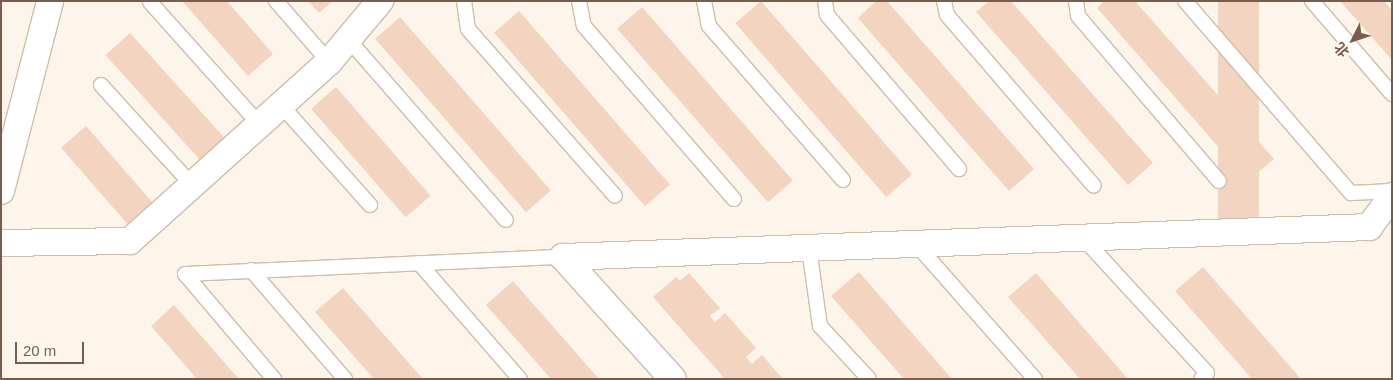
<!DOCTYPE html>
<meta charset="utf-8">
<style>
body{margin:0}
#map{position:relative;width:1393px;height:380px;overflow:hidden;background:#fdf5e9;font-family:Arial,"Noto Sans SC",sans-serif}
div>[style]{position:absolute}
.building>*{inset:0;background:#f2d4c0;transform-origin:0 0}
.roads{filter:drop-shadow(1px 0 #cfbdae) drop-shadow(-1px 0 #cfbdae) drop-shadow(0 1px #cfbdae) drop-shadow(0 -1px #cfbdae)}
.service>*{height:14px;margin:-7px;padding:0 7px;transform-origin:7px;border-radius:7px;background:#fff}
.minor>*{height:26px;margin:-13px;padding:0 13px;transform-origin:13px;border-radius:13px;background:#fff}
span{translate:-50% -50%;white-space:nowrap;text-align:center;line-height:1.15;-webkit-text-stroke:4px #fff9f0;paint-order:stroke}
.frame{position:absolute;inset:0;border:2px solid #785c4c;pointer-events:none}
.north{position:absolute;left:1328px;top:15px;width:50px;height:50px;-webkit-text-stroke:4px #fff9f0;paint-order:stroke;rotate:229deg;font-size:14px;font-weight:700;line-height:20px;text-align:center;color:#785c4c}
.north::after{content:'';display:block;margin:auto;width:18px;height:22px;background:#785c4c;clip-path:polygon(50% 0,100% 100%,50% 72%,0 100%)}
.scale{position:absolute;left:15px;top:342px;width:69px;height:22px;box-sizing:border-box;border:2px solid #785c4c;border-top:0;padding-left:6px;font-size:15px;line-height:18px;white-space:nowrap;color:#785c4c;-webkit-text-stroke:4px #fff9f0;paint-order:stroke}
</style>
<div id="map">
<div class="building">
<div style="clip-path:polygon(182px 1px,227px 1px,273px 54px,248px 76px)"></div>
<div style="clip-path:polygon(308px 1px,333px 1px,319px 13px)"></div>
<div style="left:761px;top:1px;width:230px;height:34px;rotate:49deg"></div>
<div style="clip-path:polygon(876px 1px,887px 1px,1034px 169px,1009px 191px,858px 18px)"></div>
<div style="clip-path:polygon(989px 1px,1011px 1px,1153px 163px,1128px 185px,976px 12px)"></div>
<div style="clip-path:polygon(1104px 1px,1135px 1px,1274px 159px,1248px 181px,1097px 8px)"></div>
<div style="left:1218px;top:1px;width:41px;height:230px"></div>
<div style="clip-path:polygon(1340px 1px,1384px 1px,1392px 10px,1392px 60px)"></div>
<div style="left:642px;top:7px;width:230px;height:33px;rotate:49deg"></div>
<div style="left:519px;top:11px;width:230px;height:33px;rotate:49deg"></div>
<div style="left:400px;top:17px;width:230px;height:33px;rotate:49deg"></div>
<div style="left:130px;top:33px;width:143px;height:33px;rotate:48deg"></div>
<div style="left:336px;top:87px;width:144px;height:33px;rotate:49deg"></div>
<div style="left:86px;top:126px;width:101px;height:33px;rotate:49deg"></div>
<div style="clip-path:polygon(1203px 267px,1301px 379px,1252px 379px,1175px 291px)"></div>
<div style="clip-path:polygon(859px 272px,952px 379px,904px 379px,831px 296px)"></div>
<div style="clip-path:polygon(689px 273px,720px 308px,710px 316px,715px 322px,725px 313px,756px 348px,746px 357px,752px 364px,762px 355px,783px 379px,725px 379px,653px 297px,676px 277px,680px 281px)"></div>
<div style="clip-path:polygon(1036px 273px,1128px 379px,1080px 379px,1008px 297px)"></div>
<div style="clip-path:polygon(513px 281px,599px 379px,551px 379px,486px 305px)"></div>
<div style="clip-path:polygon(343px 288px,423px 379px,374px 379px,315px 312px)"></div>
<div style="clip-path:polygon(174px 305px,239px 379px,197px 379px,151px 326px)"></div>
</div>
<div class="roads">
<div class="service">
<div style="left:276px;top:1px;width:81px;rotate:49deg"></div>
<div style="left:464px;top:1px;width:28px;rotate:82deg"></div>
<div style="left:468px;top:29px;width:222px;rotate:48.6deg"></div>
<div style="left:579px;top:1px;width:25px;rotate:79deg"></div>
<div style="left:584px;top:26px;width:229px;rotate:49.1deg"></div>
<div style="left:704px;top:1px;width:25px;rotate:79deg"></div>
<div style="left:709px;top:26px;width:204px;rotate:49deg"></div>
<div style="left:825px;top:1px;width:14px;rotate:82deg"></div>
<div style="left:827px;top:15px;width:203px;rotate:49.4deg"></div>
<div style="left:944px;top:1px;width:14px;rotate:78deg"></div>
<div style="left:947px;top:15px;width:225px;rotate:49.3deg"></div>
<div style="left:1076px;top:1px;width:15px;rotate:82deg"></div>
<div style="left:1078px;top:16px;width:217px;rotate:49.5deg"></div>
<div style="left:1185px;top:1px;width:254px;rotate:49.2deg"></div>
<div style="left:1351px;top:193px;width:41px;rotate:-2.8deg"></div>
<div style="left:1312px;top:1px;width:123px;rotate:49.3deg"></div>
<div style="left:150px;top:2px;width:164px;rotate:48.2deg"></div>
<div style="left:348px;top:39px;width:240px;rotate:48.9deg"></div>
<div style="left:101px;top:85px;width:135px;rotate:47.7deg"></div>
<div style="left:281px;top:105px;width:134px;rotate:48.3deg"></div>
<div style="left:1083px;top:238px;width:183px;rotate:47.4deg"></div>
<div style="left:1207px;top:373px;width:8px;rotate:135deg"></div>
<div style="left:916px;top:244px;width:180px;rotate:48.6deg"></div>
<div style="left:809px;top:248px;width:79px;rotate:82deg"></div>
<div style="left:820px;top:326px;width:72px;rotate:47.2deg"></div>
<div style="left:419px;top:263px;width:154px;rotate:49deg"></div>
<div style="left:251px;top:270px;width:144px;rotate:49.2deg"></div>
<div style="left:185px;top:274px;width:378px;rotate:-2.6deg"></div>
<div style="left:185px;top:274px;width:138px;rotate:49.7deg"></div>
</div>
<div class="minor">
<div style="left:1px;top:191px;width:196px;rotate:-75.5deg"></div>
<div style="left:1px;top:243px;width:129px;rotate:-0.9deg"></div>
<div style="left:130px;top:241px;width:268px;rotate:-42deg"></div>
<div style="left:329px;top:62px;width:80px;rotate:-50.1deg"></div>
<div style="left:563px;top:257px;width:807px;rotate:-2.13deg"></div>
<div style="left:1369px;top:227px;width:39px;rotate:-53deg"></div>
<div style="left:563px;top:257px;width:164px;rotate:48deg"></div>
</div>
</div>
<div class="frame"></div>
<div class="north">北</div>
<div class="scale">20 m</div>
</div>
